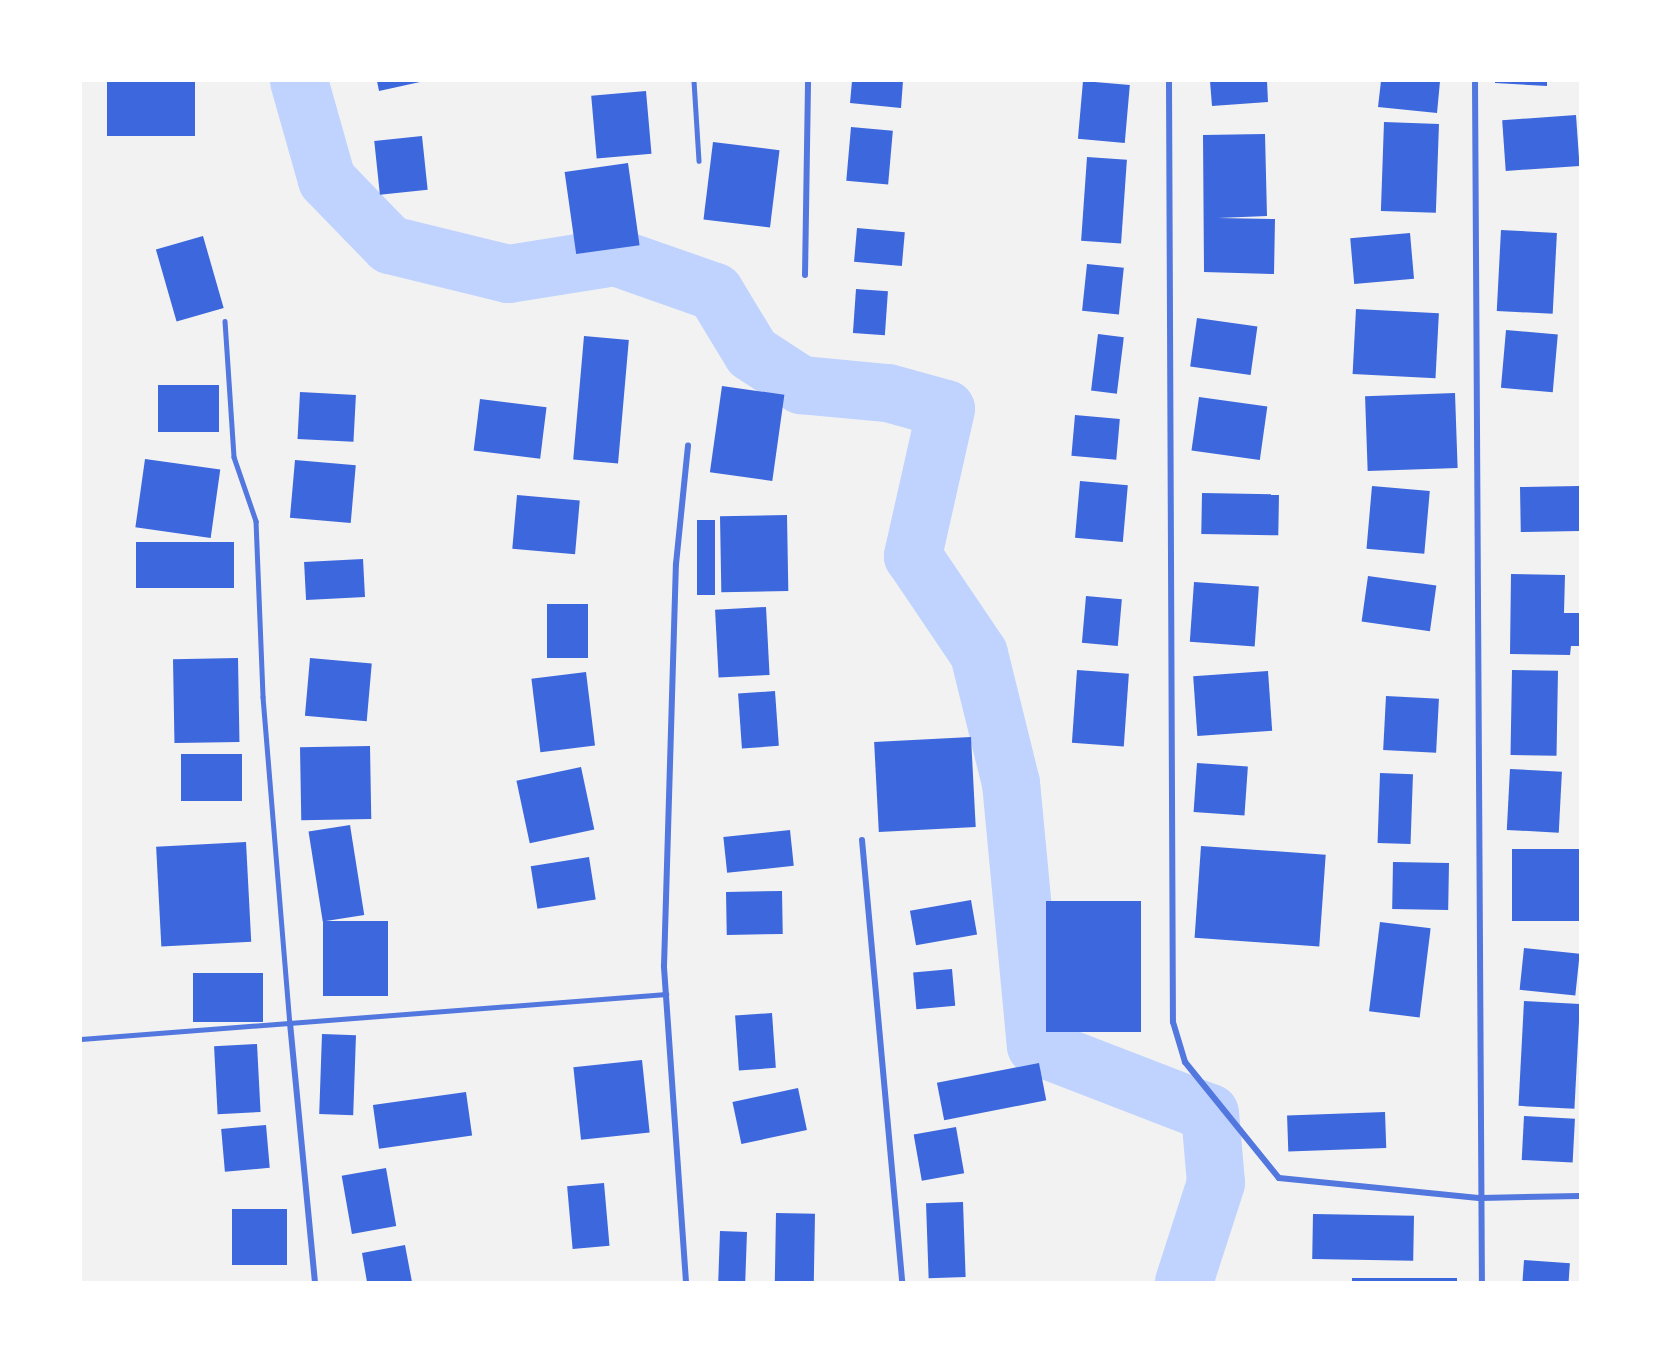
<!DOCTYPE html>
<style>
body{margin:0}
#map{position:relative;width:1661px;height:1363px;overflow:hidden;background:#f2f2f2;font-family:"Open Sans",sans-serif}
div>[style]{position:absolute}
.river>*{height:58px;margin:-29px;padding:0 29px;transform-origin:29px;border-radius:29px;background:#bfd3fe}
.building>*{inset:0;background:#3d67dc;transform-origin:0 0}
.service>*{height:4.5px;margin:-2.25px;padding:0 2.25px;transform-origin:2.25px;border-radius:2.25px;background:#5277de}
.minor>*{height:6px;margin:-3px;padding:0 3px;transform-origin:3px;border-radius:3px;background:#5277de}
span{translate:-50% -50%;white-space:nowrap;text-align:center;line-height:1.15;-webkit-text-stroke:5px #fff;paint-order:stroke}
.frame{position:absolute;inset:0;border:82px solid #fff;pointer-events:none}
</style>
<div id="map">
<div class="river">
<div style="left:299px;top:81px;width:103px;rotate:74.2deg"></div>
<div style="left:327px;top:180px;width:91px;rotate:45.9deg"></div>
<div style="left:390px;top:245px;width:122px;rotate:13.8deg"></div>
<div style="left:508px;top:274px;width:108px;rotate:-9deg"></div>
<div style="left:615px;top:257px;width:106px;rotate:19.3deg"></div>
<div style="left:715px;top:292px;width:71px;rotate:58.8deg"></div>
<div style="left:752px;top:353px;width:59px;rotate:33.1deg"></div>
<div style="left:801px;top:385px;width:87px;rotate:5.3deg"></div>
<div style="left:888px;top:393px;width:60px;rotate:15.4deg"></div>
<div style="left:946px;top:409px;width:151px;rotate:102.7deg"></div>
<div style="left:913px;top:556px;width:118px;rotate:56deg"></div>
<div style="left:979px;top:654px;width:133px;rotate:76.1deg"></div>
<div style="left:1011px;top:783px;width:264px;rotate:84.6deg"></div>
<div style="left:1036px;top:1046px;width:186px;rotate:21.1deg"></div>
<div style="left:1210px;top:1113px;width:70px;rotate:85.1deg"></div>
<div style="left:1216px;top:1183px;width:104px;rotate:107.9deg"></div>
</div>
<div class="building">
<div style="left:107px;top:81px;width:88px;height:55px"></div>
<div style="clip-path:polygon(377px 81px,419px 81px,420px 82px,379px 91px)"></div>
<div style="clip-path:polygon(852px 81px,903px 81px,901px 108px,850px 103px)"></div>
<div style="left:1083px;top:81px;width:47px;height:58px;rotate:5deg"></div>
<div style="clip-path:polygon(1210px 81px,1267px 81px,1268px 102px,1212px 106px)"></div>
<div style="clip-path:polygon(1381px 81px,1440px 81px,1437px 113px,1378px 107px)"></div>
<div style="clip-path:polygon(1495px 81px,1547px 81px,1547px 86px,1495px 83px)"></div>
<div style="left:646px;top:91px;width:63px;height:55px;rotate:85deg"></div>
<div style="left:1576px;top:115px;width:51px;height:74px;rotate:86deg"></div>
<div style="left:1384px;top:122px;width:55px;height:89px;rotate:2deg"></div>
<div style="left:851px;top:127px;width:42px;height:54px;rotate:5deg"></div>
<div style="clip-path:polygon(1265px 134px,1267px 216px,1218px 218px,1275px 219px,1274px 274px,1204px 272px,1203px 135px)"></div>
<div style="left:422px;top:136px;width:54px;height:48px;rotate:84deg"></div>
<div style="left:713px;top:142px;width:67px;height:78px;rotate:7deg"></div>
<div style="left:1087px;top:157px;width:40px;height:84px;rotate:4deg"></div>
<div style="left:628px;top:163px;width:83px;height:64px;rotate:82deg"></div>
<div style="left:857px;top:228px;width:48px;height:34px;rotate:5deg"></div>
<div style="left:1501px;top:230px;width:56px;height:81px;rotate:3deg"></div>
<div style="left:1410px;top:233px;width:46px;height:60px;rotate:85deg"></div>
<div style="left:203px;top:236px;width:75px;height:49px;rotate:74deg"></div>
<div style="left:1087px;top:264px;width:37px;height:47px;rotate:6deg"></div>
<div style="left:856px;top:289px;width:32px;height:44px;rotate:4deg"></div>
<div style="left:1356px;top:309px;width:83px;height:65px;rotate:3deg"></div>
<div style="left:1197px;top:318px;width:61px;height:49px;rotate:8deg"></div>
<div style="left:1506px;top:330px;width:52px;height:58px;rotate:5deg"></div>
<div style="left:1098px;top:334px;width:26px;height:57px;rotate:7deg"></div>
<div style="left:584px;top:336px;width:45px;height:124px;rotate:5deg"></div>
<div style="left:158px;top:385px;width:61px;height:47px"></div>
<div style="left:722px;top:386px;width:63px;height:87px;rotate:8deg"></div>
<div style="left:300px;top:392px;width:56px;height:47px;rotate:3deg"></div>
<div style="left:1455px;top:393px;width:75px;height:90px;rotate:88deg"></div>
<div style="left:1199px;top:397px;width:69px;height:54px;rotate:8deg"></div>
<div style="left:480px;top:399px;width:67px;height:52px;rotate:7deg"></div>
<div style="left:1075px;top:415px;width:45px;height:41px;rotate:5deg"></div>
<div style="left:145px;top:459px;width:76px;height:69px;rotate:8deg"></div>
<div style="left:295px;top:460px;width:61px;height:58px;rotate:5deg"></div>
<div style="left:1080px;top:481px;width:48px;height:57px;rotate:5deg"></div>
<div style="left:1372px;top:486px;width:58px;height:63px;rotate:5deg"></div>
<div style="left:1579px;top:486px;width:45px;height:59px;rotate:89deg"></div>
<div style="left:1202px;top:493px;width:77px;height:41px;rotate:1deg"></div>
<div style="left:517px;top:495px;width:63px;height:54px;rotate:5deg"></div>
<div style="left:787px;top:515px;width:76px;height:67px;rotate:89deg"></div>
<div style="left:697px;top:520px;width:18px;height:75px"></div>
<div style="left:136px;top:542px;width:98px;height:46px"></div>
<div style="left:363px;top:559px;width:38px;height:59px;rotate:87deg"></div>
<div style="clip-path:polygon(1511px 574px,1565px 575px,1564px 613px,1580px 613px,1580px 646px,1571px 646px,1570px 655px,1510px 654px)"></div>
<div style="left:1368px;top:576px;width:69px;height:46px;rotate:8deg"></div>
<div style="left:1194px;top:582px;width:65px;height:60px;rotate:4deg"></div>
<div style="left:1086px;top:596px;width:36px;height:47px;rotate:5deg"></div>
<div style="left:547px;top:604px;width:41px;height:54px"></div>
<div style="left:766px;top:607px;width:68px;height:51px;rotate:87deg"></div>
<div style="left:238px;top:658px;width:84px;height:65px;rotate:89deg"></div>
<div style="left:310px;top:658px;width:62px;height:58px;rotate:5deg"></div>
<div style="left:1077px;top:670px;width:52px;height:73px;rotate:4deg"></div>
<div style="left:1512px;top:670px;width:46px;height:85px;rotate:1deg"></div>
<div style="left:1268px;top:671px;width:60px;height:75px;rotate:86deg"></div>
<div style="left:586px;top:672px;width:74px;height:55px;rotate:83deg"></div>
<div style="left:775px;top:691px;width:55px;height:37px;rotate:86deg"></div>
<div style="left:1386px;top:696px;width:53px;height:54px;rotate:3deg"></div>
<div style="left:971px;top:737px;width:90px;height:97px;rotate:87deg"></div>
<div style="left:370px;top:746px;width:73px;height:70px;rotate:89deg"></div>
<div style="left:181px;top:754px;width:61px;height:47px"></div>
<div style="left:1197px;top:763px;width:51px;height:49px;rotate:4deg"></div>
<div style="left:581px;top:767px;width:64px;height:66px;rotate:78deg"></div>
<div style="left:1510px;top:769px;width:52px;height:61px;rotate:3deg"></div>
<div style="left:1380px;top:773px;width:33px;height:70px;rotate:2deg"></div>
<div style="left:350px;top:825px;width:91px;height:42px;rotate:81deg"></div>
<div style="left:790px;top:830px;width:36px;height:67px;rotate:84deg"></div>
<div style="left:246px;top:842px;width:100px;height:90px;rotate:87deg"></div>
<div style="left:1201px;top:846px;width:125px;height:92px;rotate:4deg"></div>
<div style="left:1580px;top:849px;width:72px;height:68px;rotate:90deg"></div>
<div style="left:589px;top:857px;width:43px;height:59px;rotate:81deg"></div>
<div style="left:1393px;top:862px;width:56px;height:47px;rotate:1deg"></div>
<div style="left:782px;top:891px;width:43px;height:56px;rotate:89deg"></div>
<div style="left:971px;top:900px;width:35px;height:62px;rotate:80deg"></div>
<div style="left:1046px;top:901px;width:95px;height:131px"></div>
<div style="left:323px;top:921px;width:65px;height:75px"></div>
<div style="left:1380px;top:922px;width:51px;height:90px;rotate:7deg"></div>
<div style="left:1524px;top:948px;width:56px;height:42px;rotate:6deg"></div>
<div style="left:952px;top:969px;width:37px;height:39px;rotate:85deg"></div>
<div style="left:193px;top:973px;width:70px;height:49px"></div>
<div style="left:1524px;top:1001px;width:56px;height:105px;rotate:3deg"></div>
<div style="left:772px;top:1013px;width:55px;height:37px;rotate:86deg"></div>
<div style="left:322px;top:1034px;width:34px;height:80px;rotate:2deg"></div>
<div style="left:257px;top:1044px;width:68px;height:43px;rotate:87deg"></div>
<div style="left:642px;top:1060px;width:73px;height:69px;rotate:84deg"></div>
<div style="left:1039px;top:1063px;width:38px;height:104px;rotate:79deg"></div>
<div style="left:798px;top:1088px;width:43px;height:67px;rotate:78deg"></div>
<div style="left:466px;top:1092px;width:44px;height:94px;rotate:82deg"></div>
<div style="left:1385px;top:1112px;width:36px;height:98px;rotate:88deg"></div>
<div style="left:1524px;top:1116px;width:51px;height:44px;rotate:3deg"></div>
<div style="left:266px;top:1125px;width:43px;height:45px;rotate:85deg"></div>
<div style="left:956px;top:1127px;width:47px;height:43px;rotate:80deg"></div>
<div style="left:386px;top:1168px;width:59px;height:45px;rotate:80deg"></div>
<div style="left:604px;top:1183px;width:63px;height:37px;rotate:85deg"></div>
<div style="left:963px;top:1202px;width:75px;height:37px;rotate:88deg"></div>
<div style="left:232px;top:1209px;width:55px;height:56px"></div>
<div style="left:776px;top:1213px;width:39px;height:69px;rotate:1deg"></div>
<div style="left:1313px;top:1214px;width:101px;height:45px;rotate:1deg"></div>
<div style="left:720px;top:1231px;width:27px;height:51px;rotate:2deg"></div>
<div style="clip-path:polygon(405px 1245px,412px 1282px,367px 1282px,362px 1253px)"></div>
<div style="left:1524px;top:1260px;width:46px;height:22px;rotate:4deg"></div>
<div style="left:1352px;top:1278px;width:105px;height:4px"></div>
</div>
<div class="service">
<div style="left:694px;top:81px;width:80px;rotate:86.4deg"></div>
<div style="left:225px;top:321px;width:136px;rotate:86.2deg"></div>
<div style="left:234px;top:457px;width:68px;rotate:71deg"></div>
<div style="left:256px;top:521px;width:176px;rotate:87.7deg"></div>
<div style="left:263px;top:697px;width:327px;rotate:85.3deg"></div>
<div style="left:81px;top:1039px;width:587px;rotate:-4.4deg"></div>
</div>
<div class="minor">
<div style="left:1169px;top:81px;width:941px;rotate:89.76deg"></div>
<div style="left:1173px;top:1022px;width:42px;rotate:73.3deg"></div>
<div style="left:1185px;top:1062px;width:149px;rotate:51deg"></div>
<div style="left:1279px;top:1178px;width:203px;rotate:5.7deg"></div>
<div style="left:1481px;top:1198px;width:99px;rotate:-1.2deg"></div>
<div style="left:1475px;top:81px;width:1201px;rotate:89.67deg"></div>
<div style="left:805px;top:275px;width:194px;rotate:-89.1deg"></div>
<div style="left:862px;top:840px;width:444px;rotate:84.8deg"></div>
<div style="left:290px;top:1023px;width:260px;rotate:84.5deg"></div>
<div style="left:686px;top:1282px;width:317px;rotate:-94deg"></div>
<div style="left:664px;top:966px;width:402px;rotate:-88.3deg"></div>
<div style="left:676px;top:564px;width:119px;rotate:-84.2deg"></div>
</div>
<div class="frame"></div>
</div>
